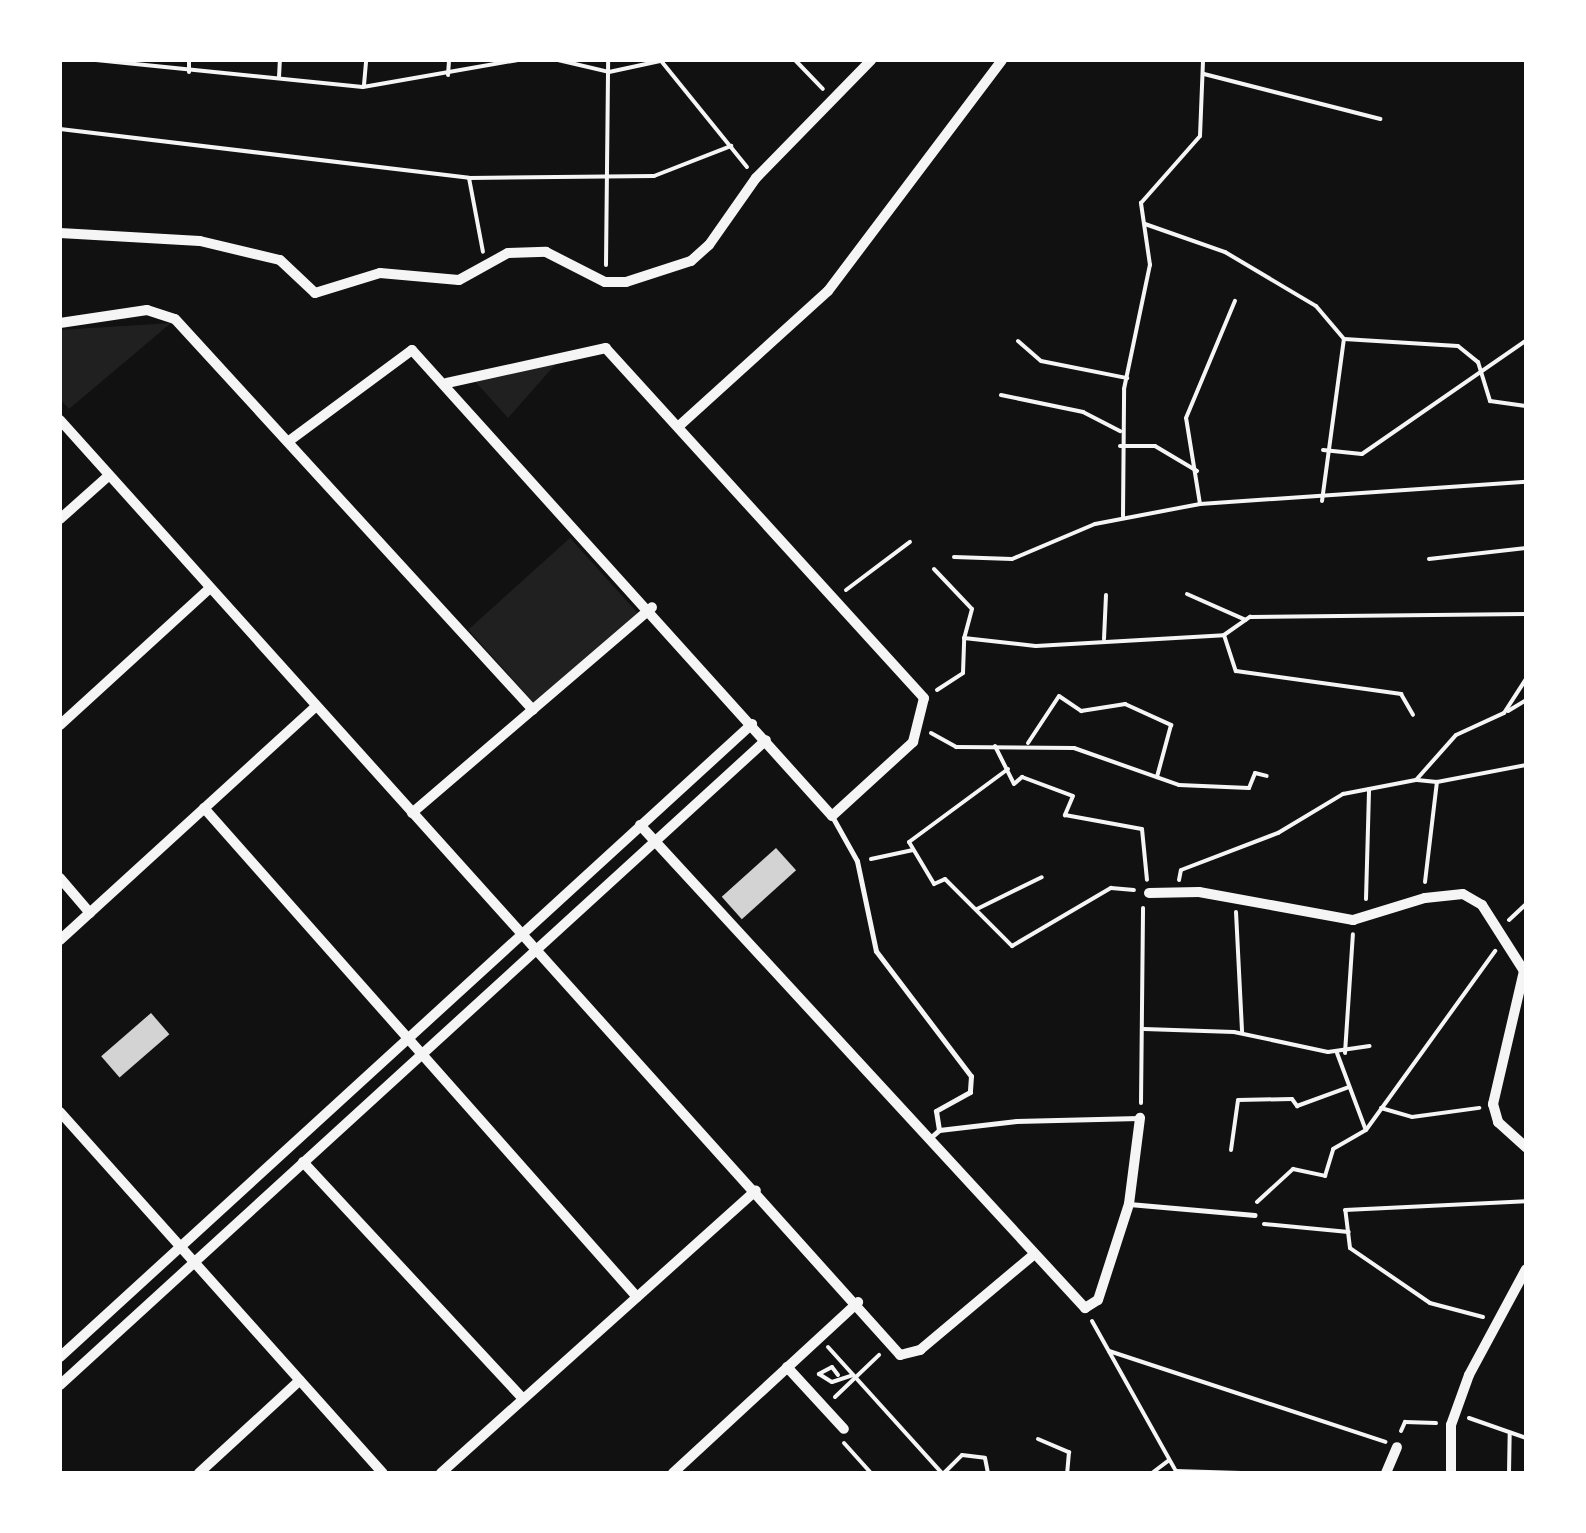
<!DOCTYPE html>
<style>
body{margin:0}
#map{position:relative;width:1586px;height:1533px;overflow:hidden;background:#111;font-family:Mulish,sans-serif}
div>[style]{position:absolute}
.green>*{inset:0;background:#202020;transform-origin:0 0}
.building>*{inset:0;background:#d3d3d3;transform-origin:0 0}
.path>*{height:4px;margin:-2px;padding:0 2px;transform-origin:2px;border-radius:2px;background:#f5f5f5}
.service>*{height:5px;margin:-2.5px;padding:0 2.5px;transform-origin:2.5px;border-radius:2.5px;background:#f5f5f5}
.minor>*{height:10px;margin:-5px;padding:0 5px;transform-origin:5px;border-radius:5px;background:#f5f5f5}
span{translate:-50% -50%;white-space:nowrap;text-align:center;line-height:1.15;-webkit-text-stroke:8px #fff;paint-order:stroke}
.frame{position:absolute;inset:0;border:62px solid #fff;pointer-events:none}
</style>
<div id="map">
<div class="green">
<div style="clip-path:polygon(171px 323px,69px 409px,60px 399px,60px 330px)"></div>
<div style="clip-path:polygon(561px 358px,508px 418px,472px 378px)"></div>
<div style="left:570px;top:538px;width:102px;height:137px;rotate:48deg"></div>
</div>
<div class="building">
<div style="left:776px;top:848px;width:30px;height:73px;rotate:48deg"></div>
<div style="left:151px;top:1013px;width:28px;height:66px;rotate:49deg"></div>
</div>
<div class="path">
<div style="left:96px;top:60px;width:268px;rotate:5.8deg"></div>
<div style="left:363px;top:87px;width:156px;rotate:-9.9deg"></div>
<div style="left:558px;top:60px;width:52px;rotate:13.2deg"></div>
<div style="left:609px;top:72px;width:57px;rotate:-12.1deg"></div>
<div style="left:795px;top:60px;width:40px;rotate:46deg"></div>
<div style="left:662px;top:62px;width:135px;rotate:51deg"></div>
<div style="left:189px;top:72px;width:12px;rotate:-90deg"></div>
<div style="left:1204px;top:74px;width:182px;rotate:14.3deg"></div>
<div style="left:448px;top:75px;width:15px;rotate:-86deg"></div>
<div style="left:279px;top:77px;width:17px;rotate:-87deg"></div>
<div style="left:364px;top:85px;width:25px;rotate:-85deg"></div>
<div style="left:60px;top:129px;width:412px;rotate:6.8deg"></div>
<div style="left:469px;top:178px;width:185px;rotate:-0.6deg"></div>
<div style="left:654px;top:176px;width:83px;rotate:-21.3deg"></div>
<div style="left:469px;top:178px;width:75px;rotate:79.3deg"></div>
<div style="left:1145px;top:224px;width:85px;rotate:19.3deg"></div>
<div style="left:1225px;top:252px;width:106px;rotate:30.7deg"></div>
<div style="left:1316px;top:306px;width:43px;rotate:49.7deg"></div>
<div style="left:1344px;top:339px;width:114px;rotate:3.5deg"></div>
<div style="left:1458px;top:346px;width:26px;rotate:39deg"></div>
<div style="left:1478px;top:362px;width:41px;rotate:72.9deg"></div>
<div style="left:1490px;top:401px;width:36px;rotate:8deg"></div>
<div style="left:606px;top:265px;width:205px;rotate:-89.4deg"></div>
<div style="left:1018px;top:341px;width:30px;rotate:41deg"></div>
<div style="left:1041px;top:361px;width:88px;rotate:11.2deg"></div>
<div style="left:1001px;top:395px;width:84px;rotate:11.7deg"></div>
<div style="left:1083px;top:412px;width:42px;rotate:27.2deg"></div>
<div style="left:1120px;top:446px;width:35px"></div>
<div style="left:1155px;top:446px;width:49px;rotate:30.8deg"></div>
<div style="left:1323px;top:450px;width:39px;rotate:6deg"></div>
<div style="left:1362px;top:454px;width:198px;rotate:-34.7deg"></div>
<div style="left:1322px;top:501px;width:163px;rotate:-82.3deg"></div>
<div style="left:1200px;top:504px;width:87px;rotate:-99.2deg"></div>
<div style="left:1186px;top:418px;width:127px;rotate:-67.3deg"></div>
<div style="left:1123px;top:516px;width:127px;rotate:-89.5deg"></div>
<div style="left:1124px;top:389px;width:127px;rotate:-78.2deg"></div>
<div style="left:1150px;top:265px;width:63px;rotate:-98.3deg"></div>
<div style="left:1141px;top:203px;width:89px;rotate:-48.6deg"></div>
<div style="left:1200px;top:136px;width:76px;rotate:-87.7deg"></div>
<div style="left:954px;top:557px;width:58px;rotate:2deg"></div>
<div style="left:1012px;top:559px;width:90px;rotate:-22.9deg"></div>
<div style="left:1095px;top:524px;width:107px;rotate:-10.8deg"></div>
<div style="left:1200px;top:504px;width:327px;rotate:-3.9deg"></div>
<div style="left:1429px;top:559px;width:98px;rotate:-6.5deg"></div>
<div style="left:934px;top:569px;width:55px;rotate:46.5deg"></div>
<div style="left:972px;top:609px;width:30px;rotate:105deg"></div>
<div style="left:964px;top:638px;width:72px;rotate:6.3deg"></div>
<div style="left:1036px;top:646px;width:188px;rotate:-3.3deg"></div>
<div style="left:1224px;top:635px;width:32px;rotate:-35deg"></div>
<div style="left:1250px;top:617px;width:276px;rotate:-0.6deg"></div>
<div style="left:846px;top:590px;width:80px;rotate:-36.9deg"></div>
<div style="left:1187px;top:594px;width:64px;rotate:23.8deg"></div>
<div style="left:1224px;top:635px;width:38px;rotate:72deg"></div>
<div style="left:1236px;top:671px;width:167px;rotate:7.9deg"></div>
<div style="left:1401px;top:694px;width:24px;rotate:60deg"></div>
<div style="left:1104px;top:639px;width:44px;rotate:-87.4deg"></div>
<div style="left:937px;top:690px;width:31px;rotate:-33deg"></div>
<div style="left:963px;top:673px;width:35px;rotate:-88deg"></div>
<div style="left:1508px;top:711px;width:21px;rotate:-31deg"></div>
<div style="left:931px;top:733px;width:29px;rotate:29deg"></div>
<div style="left:956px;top:747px;width:118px;rotate:0.5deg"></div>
<div style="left:1074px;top:748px;width:111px;rotate:19.4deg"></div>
<div style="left:1179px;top:785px;width:70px;rotate:2.5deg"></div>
<div style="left:1249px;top:788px;width:16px;rotate:-68deg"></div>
<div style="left:1255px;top:773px;width:12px;rotate:14deg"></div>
<div style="left:1028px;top:743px;width:56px;rotate:-56.6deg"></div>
<div style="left:1059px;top:696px;width:27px;rotate:34deg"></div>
<div style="left:1081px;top:711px;width:45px;rotate:-9deg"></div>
<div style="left:1125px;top:704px;width:51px;rotate:24.5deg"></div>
<div style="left:1171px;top:725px;width:54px;rotate:105.1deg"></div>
<div style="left:995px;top:746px;width:42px;rotate:63.4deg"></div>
<div style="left:1014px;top:784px;width:11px;rotate:-41deg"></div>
<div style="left:1022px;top:777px;width:54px;rotate:20.4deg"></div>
<div style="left:1073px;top:796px;width:21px;rotate:113deg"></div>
<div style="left:1065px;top:815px;width:78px;rotate:10.3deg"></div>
<div style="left:1142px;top:829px;width:51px;rotate:84.4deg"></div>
<div style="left:1008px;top:769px;width:123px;rotate:143.6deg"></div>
<div style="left:909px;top:842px;width:49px;rotate:59.2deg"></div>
<div style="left:934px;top:884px;width:12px;rotate:-24deg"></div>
<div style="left:945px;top:879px;width:95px;rotate:45deg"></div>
<div style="left:1012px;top:946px;width:115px;rotate:-30.4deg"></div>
<div style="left:1111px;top:888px;width:23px;rotate:5deg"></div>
<div style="left:1417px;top:780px;width:20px;rotate:6deg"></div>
<div style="left:871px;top:859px;width:43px;rotate:-12.1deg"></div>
<div style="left:1179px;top:880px;width:10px;rotate:-79deg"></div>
<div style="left:1181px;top:870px;width:104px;rotate:-20.9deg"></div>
<div style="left:1278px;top:833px;width:76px;rotate:-31deg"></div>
<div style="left:1343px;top:794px;width:74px;rotate:-10.9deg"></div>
<div style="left:1416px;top:780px;width:60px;rotate:-48.4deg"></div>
<div style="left:1456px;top:735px;width:53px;rotate:-24.6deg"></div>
<div style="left:1504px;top:713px;width:40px;rotate:-57.1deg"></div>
<div style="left:1425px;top:882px;width:101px;rotate:-83.2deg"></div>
<div style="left:1437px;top:782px;width:91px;rotate:-10.8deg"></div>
<div style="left:1366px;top:899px;width:110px;rotate:-88.4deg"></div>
<div style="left:977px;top:909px;width:72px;rotate:-26.2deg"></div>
<div style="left:1236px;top:912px;width:120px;rotate:87.1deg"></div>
<div style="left:1509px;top:920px;width:23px;rotate:-43deg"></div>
<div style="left:1144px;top:1029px;width:90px;rotate:1.9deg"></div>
<div style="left:1234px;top:1032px;width:96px;rotate:12deg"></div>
<div style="left:1328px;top:1052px;width:42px;rotate:-8.1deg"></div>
<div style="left:1337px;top:1053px;width:80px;rotate:69.5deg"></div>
<div style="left:1345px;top:1053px;width:119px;rotate:-86.2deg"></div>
<div style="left:1141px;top:1103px;width:195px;rotate:-89.4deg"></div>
<div style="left:1381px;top:1108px;width:32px;rotate:16deg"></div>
<div style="left:1412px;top:1117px;width:68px;rotate:-7.7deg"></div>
<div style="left:1231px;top:1150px;width:50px;rotate:-82deg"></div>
<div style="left:1238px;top:1100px;width:54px;rotate:-1.1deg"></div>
<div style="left:1292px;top:1099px;width:9px;rotate:54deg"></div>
<div style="left:1297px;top:1106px;width:55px;rotate:-20.1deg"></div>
<div style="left:1257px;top:1202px;width:49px;rotate:-42.5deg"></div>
<div style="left:1293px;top:1169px;width:33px;rotate:12deg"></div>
<div style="left:1325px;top:1176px;width:28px;rotate:-73deg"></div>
<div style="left:1333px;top:1149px;width:38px;rotate:-30deg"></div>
<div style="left:1366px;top:1130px;width:221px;rotate:-54.2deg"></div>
<div style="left:1264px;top:1224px;width:85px;rotate:5.4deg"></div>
<div style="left:1483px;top:1317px;width:55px;rotate:-165.2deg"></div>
<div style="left:1430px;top:1303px;width:97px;rotate:-145.5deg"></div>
<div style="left:1350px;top:1248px;width:38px;rotate:-97deg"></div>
<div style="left:1345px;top:1210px;width:181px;rotate:-2.8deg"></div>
<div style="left:1092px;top:1321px;width:174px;rotate:60.8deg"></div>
<div style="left:828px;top:1347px;width:170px;rotate:47.9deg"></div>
<div style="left:1109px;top:1351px;width:291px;rotate:18.2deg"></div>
<div style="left:838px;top:1375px;width:10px;rotate:-127deg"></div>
<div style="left:832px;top:1367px;width:15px;rotate:152deg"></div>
<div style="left:819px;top:1374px;width:15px;rotate:32deg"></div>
<div style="left:832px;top:1382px;width:22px;rotate:-18deg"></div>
<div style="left:835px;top:1397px;width:61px;rotate:-43.7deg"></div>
<div style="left:1469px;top:1418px;width:60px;rotate:19.3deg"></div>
<div style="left:1401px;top:1431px;width:10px;rotate:-66deg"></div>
<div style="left:1405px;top:1422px;width:31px;rotate:2deg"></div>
<div style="left:1038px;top:1439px;width:34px;rotate:23deg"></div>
<div style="left:1069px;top:1452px;width:21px;rotate:95deg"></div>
<div style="left:844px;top:1443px;width:40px;rotate:48deg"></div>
<div style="left:1176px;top:1471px;width:65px;rotate:1.8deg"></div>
<div style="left:944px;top:1473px;width:25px;rotate:-45deg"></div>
<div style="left:962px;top:1455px;width:23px;rotate:7deg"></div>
<div style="left:985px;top:1458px;width:15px;rotate:79deg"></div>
<div style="left:1152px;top:1473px;width:21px;rotate:-37deg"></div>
<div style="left:1509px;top:1473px;width:39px;rotate:-89deg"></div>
</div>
<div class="service">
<div style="left:833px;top:818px;width:49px;rotate:60.8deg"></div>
<div style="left:857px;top:861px;width:92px;rotate:78.1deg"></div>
<div style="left:876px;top:951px;width:157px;rotate:52.8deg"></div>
<div style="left:971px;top:1076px;width:16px;rotate:94deg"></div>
<div style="left:970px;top:1092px;width:39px;rotate:151deg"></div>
<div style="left:936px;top:1111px;width:19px;rotate:81deg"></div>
<div style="left:929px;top:1139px;width:13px;rotate:-42deg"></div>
<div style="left:939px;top:1130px;width:78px;rotate:-6.7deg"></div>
<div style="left:1016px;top:1121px;width:123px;rotate:-1.4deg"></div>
<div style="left:1129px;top:1204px;width:126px;rotate:5deg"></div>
</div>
<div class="minor">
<div style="left:60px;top:233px;width:140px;rotate:3.3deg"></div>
<div style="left:200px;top:241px;width:82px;rotate:13.4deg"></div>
<div style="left:280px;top:260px;width:48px;rotate:43.3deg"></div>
<div style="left:315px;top:293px;width:68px;rotate:-17.1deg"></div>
<div style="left:380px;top:273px;width:79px;rotate:5.1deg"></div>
<div style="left:459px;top:280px;width:56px;rotate:-28.9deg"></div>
<div style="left:508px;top:253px;width:38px;rotate:-2deg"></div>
<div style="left:546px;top:252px;width:66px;rotate:27deg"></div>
<div style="left:605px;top:282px;width:21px"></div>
<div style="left:626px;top:282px;width:68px;rotate:-17.9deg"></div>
<div style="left:691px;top:261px;width:24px;rotate:-42deg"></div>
<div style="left:709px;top:245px;width:82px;rotate:-55deg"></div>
<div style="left:756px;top:178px;width:165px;rotate:-45.7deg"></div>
<div style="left:60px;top:323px;width:88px;rotate:-8.5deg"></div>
<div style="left:147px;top:310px;width:29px;rotate:18deg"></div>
<div style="left:175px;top:319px;width:530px;rotate:47.52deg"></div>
<div style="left:60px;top:420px;width:1257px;rotate:48.06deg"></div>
<div style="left:900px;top:1355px;width:21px;rotate:-14deg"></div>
<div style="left:920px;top:1350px;width:145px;rotate:-40deg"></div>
<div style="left:679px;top:426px;width:201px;rotate:-42.2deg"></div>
<div style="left:828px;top:291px;width:289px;rotate:-53deg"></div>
<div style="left:289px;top:441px;width:153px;rotate:-36.5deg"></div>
<div style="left:412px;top:350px;width:627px;rotate:47.97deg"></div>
<div style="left:832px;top:816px;width:110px;rotate:-42.4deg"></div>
<div style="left:913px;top:742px;width:45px;rotate:-76deg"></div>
<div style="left:924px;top:698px;width:473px;rotate:-132.3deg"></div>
<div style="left:606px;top:348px;width:163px;rotate:167.6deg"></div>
<div style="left:60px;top:519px;width:62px;rotate:-41.7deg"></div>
<div style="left:60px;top:725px;width:200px;rotate:-42.4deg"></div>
<div style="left:204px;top:808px;width:653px;rotate:48.48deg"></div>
<div style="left:412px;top:813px;width:316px;rotate:-40.6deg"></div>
<div style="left:640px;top:825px;width:657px;rotate:47.34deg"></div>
<div style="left:1085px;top:1308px;width:15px;rotate:-32deg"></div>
<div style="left:1098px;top:1300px;width:101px;rotate:-72.1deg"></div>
<div style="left:1129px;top:1204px;width:87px;rotate:-82.7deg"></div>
<div style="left:60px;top:878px;width:46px;rotate:49.4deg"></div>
<div style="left:1149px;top:893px;width:50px;rotate:-1.1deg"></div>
<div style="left:1199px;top:892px;width:157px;rotate:10.3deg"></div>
<div style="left:1353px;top:920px;width:75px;rotate:-17deg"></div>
<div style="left:1425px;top:898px;width:38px;rotate:-6deg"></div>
<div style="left:1463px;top:894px;width:22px;rotate:30deg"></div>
<div style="left:1482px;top:905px;width:78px;rotate:57.5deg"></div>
<div style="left:1524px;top:971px;width:137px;rotate:103.1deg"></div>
<div style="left:1493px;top:1104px;width:19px;rotate:74deg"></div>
<div style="left:1498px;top:1122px;width:38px;rotate:42deg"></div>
<div style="left:60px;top:940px;width:345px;rotate:-42.4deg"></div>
<div style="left:60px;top:1112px;width:484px;rotate:48.2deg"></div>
<div style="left:303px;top:1162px;width:323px;rotate:47.1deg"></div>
<div style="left:60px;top:1357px;width:938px;rotate:-42.45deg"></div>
<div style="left:787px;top:1367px;width:84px;rotate:47.4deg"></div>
<div style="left:60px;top:1385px;width:956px;rotate:-42.41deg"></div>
<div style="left:199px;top:1473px;width:137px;rotate:-42.6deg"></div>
<div style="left:441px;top:1473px;width:423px;rotate:-41.9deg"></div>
<div style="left:673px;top:1473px;width:252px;rotate:-42.7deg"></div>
<div style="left:1386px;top:1473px;width:28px;rotate:-67deg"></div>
<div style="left:1451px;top:1473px;width:48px;rotate:-90deg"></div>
<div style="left:1451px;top:1425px;width:53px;rotate:-70.2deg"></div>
<div style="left:1469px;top:1375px;width:120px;rotate:-61.7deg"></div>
</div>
<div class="frame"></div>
</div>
